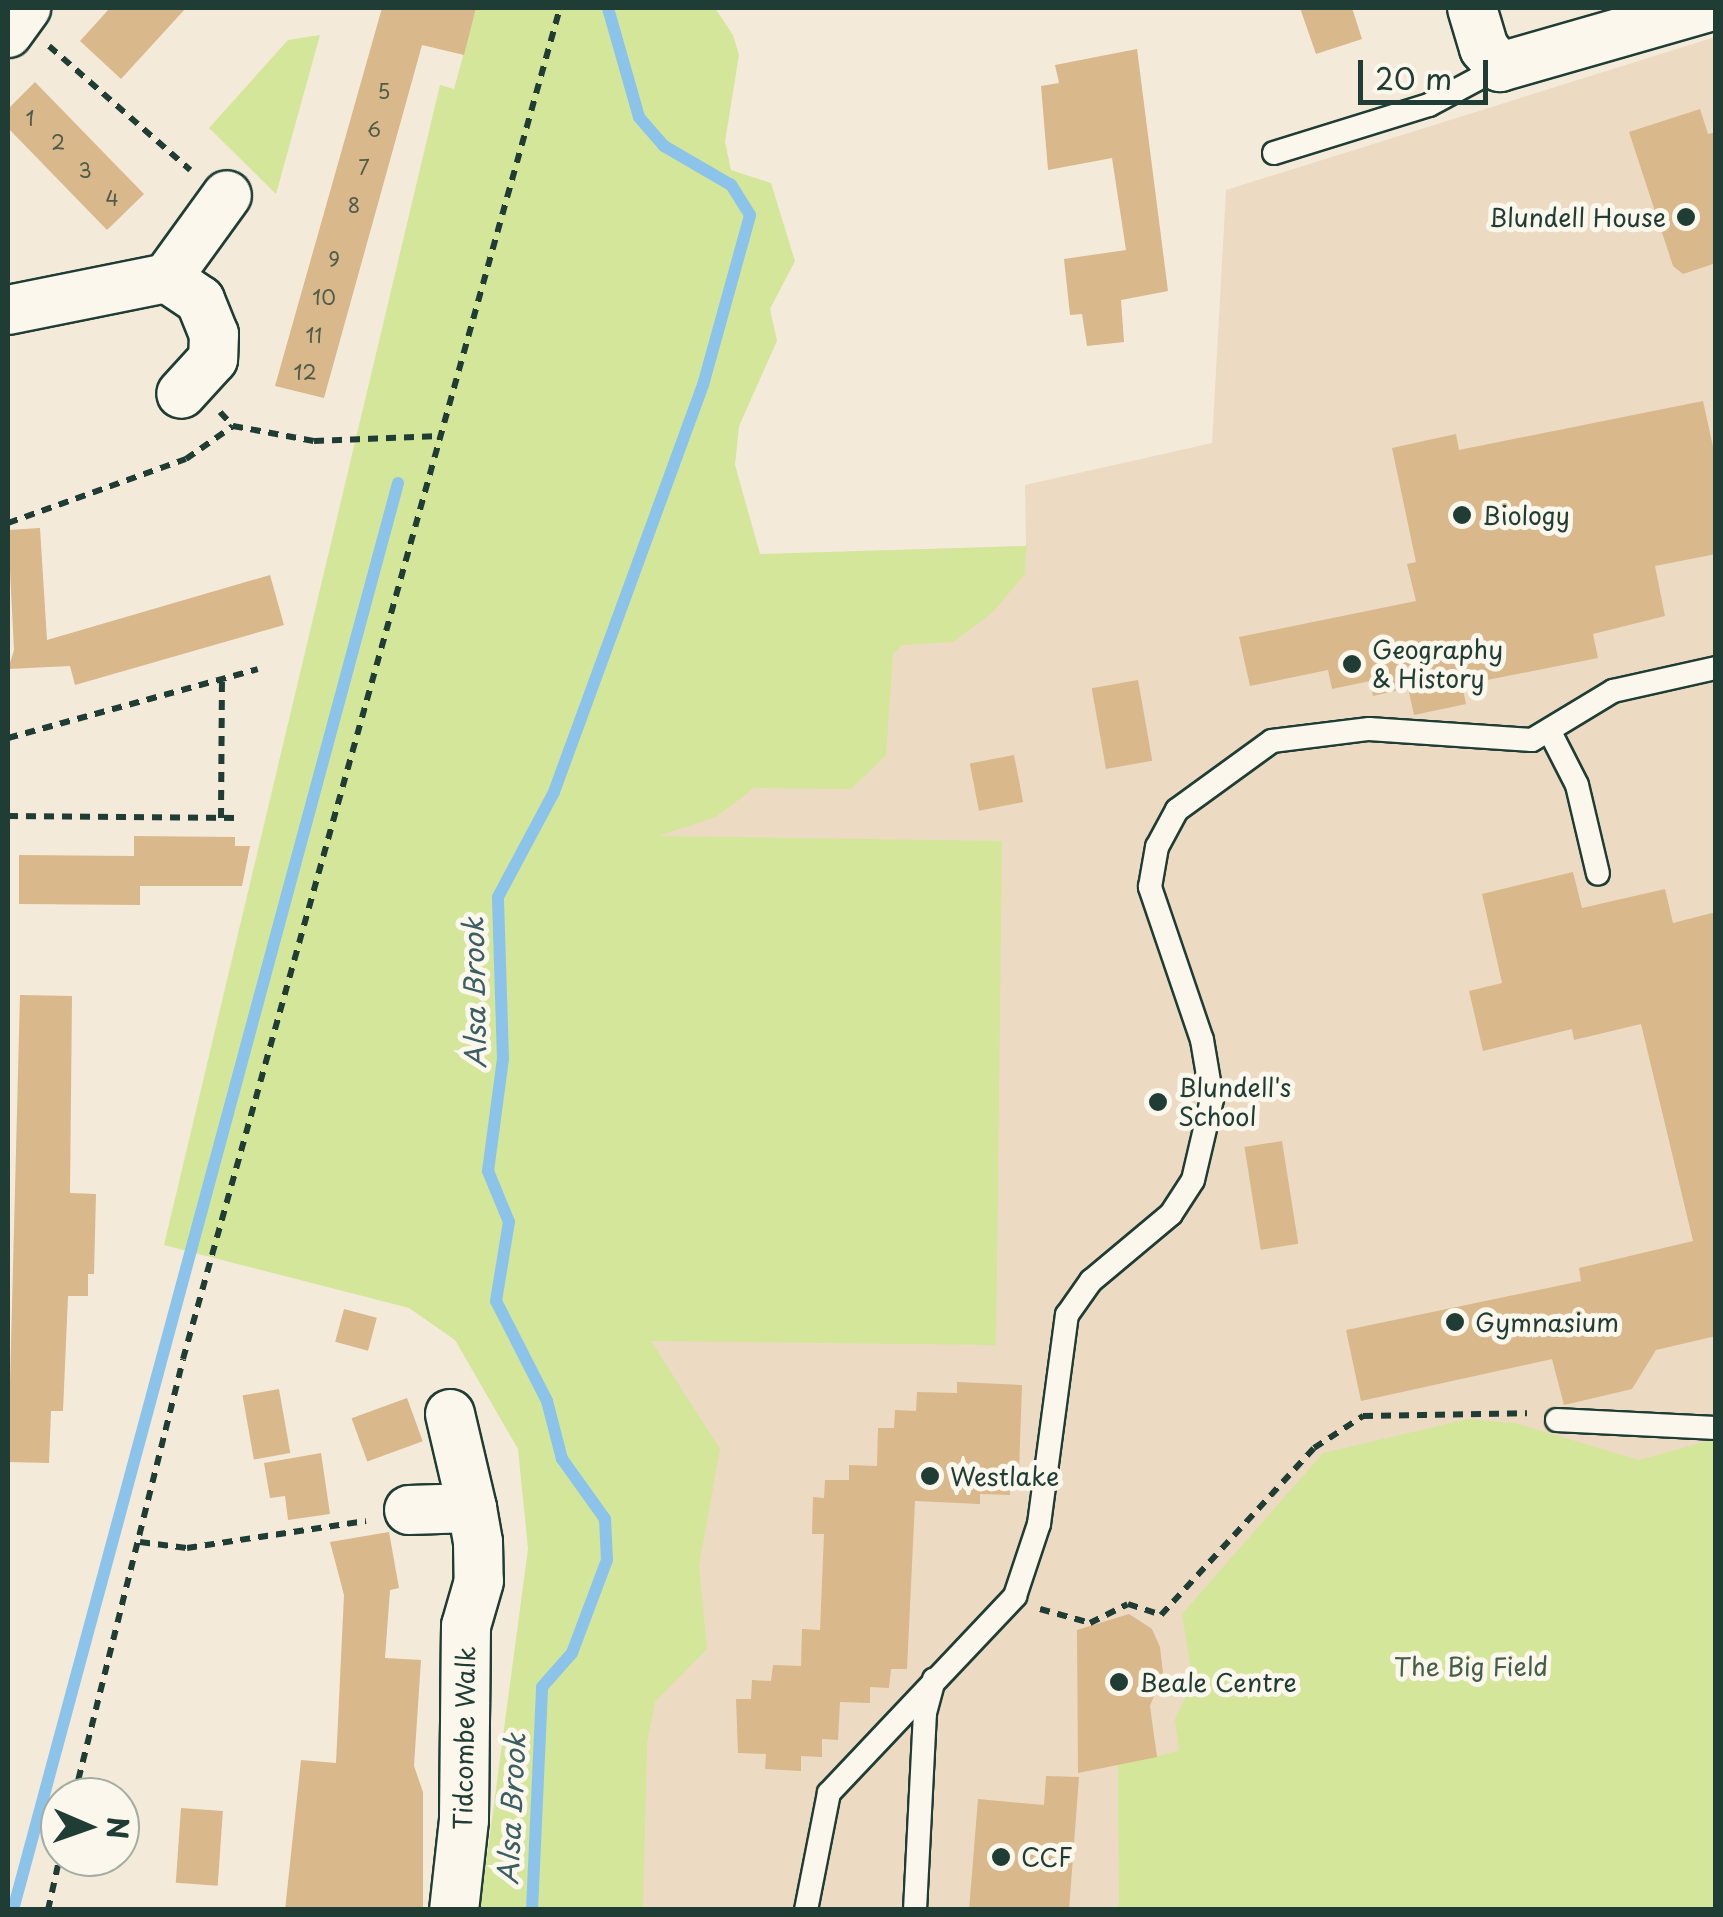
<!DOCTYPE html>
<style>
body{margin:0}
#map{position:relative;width:1723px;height:1917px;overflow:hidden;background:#f4ead9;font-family:"Playpen Sans",sans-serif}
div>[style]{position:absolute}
.built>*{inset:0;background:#ecdbc2}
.green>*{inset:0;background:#d3e69a}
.stream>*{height:12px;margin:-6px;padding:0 6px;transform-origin:6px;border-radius:6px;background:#8bc3ea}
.building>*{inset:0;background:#d9b88b;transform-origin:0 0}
.path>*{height:6px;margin-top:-3px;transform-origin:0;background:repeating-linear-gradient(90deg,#1f3d34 0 10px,transparent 0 18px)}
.roads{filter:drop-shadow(2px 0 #1f3d34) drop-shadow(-2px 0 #1f3d34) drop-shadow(0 2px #1f3d34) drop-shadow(0 -2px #1f3d34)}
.service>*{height:22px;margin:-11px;padding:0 11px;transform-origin:11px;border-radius:11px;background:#fbf7ec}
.minor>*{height:48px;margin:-24px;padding:0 24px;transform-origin:24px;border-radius:24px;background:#fbf7ec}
.dots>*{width:28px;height:28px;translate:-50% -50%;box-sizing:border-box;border:5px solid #fbf7ec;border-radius:50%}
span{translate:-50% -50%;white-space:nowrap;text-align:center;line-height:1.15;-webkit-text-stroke:10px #fbf7ec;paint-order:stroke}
.number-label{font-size:20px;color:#4e5c4a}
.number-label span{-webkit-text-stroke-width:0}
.poi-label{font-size:25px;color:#1f3d34}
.right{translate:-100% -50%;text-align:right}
.left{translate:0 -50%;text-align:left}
.park-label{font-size:25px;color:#435f48}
.street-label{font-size:25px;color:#1f3d34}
.water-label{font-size:28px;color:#3a5e62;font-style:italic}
.frame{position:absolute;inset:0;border:10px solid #1f3d34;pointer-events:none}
.north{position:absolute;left:40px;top:1777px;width:100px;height:100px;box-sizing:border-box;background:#fbf7ec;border:2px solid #a3ada2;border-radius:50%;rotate:92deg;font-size:28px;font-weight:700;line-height:40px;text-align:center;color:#1f3d34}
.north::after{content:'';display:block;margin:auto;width:35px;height:45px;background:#1f3d34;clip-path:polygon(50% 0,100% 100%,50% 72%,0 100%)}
.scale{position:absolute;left:1358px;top:60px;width:130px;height:45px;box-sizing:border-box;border:5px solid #1f3d34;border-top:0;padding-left:12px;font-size:30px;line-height:35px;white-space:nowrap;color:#1f3d34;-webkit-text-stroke:8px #fbf7ec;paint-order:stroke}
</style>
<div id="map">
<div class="built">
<div style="clip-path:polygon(1715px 37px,1715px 1909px,619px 1909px,657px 558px,1026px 546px,1025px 485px,1212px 443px,1226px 190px)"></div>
</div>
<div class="green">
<div style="clip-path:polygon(476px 8px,715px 8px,733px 35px,739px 55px,725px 142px,731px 170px,771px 183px,795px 261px,770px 309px,777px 341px,739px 426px,735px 465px,760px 554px,1027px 546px,1024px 575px,992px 613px,953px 642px,902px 645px,893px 654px,886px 755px,851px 789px,754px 788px,716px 817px,658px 836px,1002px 841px,996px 1345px,651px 1341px,720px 1449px,699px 1566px,707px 1649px,655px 1702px,647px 1744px,643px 1909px,480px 1909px,528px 1549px,518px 1449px,455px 1340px,409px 1308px,164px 1245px,440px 85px,454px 89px)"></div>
<div style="clip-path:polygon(320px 35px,276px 194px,209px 128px,288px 40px)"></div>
<div style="clip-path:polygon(1468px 1419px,1515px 1423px,1639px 1460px,1715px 1439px,1715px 1909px,1119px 1909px,1118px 1765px,1179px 1751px,1175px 1719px,1193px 1681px,1182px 1614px,1323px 1453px)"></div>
</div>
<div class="stream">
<div style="left:13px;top:1910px;width:1478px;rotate:-74.9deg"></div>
<div style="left:532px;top:1910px;width:223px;rotate:-87.4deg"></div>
<div style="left:542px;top:1687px;width:45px;rotate:-48.6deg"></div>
<div style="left:572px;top:1653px;width:99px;rotate:-69.4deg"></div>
<div style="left:607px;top:1560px;width:41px;rotate:-92.8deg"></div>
<div style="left:605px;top:1519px;width:74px;rotate:-125.6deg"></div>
<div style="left:562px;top:1459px;width:60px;rotate:-104.5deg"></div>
<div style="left:547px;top:1401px;width:112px;rotate:-117deg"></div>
<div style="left:496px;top:1301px;width:80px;rotate:-80.7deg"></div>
<div style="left:509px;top:1222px;width:55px;rotate:-112.4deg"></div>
<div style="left:488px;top:1171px;width:113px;rotate:-82.4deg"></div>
<div style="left:503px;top:1059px;width:162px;rotate:-91.8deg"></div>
<div style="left:498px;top:897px;width:119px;rotate:-61.9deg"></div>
<div style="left:554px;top:792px;width:433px;rotate:-69.9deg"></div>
<div style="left:703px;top:385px;width:176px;rotate:-74.5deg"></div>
<div style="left:750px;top:215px;width:36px;rotate:-122deg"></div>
<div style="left:731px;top:185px;width:78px;rotate:-149.8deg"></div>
<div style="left:664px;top:146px;width:38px;rotate:-131deg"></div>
<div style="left:639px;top:117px;width:113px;rotate:-105.9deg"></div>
</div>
<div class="building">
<div style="clip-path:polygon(110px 8px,186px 8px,121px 79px,80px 41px)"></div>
<div style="clip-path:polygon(382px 8px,476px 8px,464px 55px,422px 45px,324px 398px,275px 386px)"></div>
<div style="clip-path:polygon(1300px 8px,1352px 8px,1362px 39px,1316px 54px)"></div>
<div style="clip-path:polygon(1137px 49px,1168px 291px,1121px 300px,1124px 342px,1087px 346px,1082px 314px,1070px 315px,1064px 259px,1126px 250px,1112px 158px,1048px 170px,1041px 86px,1059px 83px,1055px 65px)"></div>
<div style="clip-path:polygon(35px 82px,144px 194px,107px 230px,8px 128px,8px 109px)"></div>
<div style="clip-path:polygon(1700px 109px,1708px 134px,1716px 132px,1716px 263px,1683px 274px,1673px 266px,1629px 132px)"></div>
<div style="clip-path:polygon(1703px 401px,1716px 460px,1716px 554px,1655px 566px,1665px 616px,1593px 634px,1598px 658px,1462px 685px,1466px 704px,1414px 715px,1408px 688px,1373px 696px,1370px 681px,1332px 689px,1328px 670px,1250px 686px,1239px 637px,1416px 601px,1407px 564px,1416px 562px,1392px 448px,1456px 434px,1459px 450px)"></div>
<div style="clip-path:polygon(40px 528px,47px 640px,270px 575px,284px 625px,75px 685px,70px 666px,8px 669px,14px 650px,8px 530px)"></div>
<div style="left:1138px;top:680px;width:82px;height:47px;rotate:80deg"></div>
<div style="left:1014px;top:755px;width:48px;height:45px;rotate:79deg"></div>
<div style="clip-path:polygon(134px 836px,235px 837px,235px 846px,250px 846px,242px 886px,140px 886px,140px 905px,19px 904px,19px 855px,134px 856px)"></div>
<div style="clip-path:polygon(1573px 872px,1582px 908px,1665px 889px,1673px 923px,1716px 912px,1716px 1336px,1656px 1350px,1632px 1389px,1564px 1405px,1552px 1359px,1361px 1401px,1346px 1330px,1581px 1281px,1579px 1268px,1693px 1241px,1641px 1024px,1574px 1040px,1572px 1029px,1483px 1051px,1469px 991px,1502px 983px,1482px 894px)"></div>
<div style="clip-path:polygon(20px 995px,72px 996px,70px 1193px,96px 1194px,94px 1274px,88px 1274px,88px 1296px,68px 1296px,63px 1411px,51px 1411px,49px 1463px,8px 1462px)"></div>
<div style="left:1282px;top:1141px;width:104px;height:38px;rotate:81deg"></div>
<div style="left:344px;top:1309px;width:34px;height:34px;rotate:15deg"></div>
<div style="clip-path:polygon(957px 1382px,1022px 1385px,1019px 1471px,1011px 1471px,1010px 1495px,980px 1494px,980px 1504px,915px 1501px,907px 1669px,891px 1669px,889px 1688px,870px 1687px,870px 1703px,840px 1702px,838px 1740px,822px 1739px,822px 1757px,801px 1756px,801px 1771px,765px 1769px,766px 1754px,738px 1753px,736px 1699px,751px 1699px,752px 1680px,771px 1681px,773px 1665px,801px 1666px,802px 1629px,820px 1630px,824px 1534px,812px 1534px,813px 1497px,824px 1498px,825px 1480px,849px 1480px,849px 1465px,877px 1466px,878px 1428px,894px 1428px,895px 1410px,916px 1411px,917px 1392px,957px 1393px)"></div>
<div style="left:279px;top:1389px;width:65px;height:37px;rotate:80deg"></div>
<div style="left:407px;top:1398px;width:46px;height:59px;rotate:70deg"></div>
<div style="clip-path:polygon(321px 1453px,330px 1514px,288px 1520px,285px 1496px,270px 1498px,264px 1463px)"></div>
<div style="clip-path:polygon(389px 1532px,399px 1588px,390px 1590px,385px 1658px,421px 1660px,414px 1766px,423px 1792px,423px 1910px,285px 1910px,301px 1760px,336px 1763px,344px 1595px,330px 1542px)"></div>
<div style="clip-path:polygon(1129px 1614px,1152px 1629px,1160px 1647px,1163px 1673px,1150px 1706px,1157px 1757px,1078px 1773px,1077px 1630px)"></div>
<div style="clip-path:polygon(1046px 1776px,1079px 1777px,1069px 1910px,969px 1910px,978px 1799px,1044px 1805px)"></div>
<div style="left:181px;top:1808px;width:42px;height:75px;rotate:4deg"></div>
</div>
<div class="path">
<div style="left:49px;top:46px;width:188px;rotate:41.3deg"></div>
<div style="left:220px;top:412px;width:19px;rotate:47deg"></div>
<div style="left:233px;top:426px;width:82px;rotate:10.5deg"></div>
<div style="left:314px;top:441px;width:126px;rotate:-2.3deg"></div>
<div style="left:8px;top:523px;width:189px;rotate:-19.8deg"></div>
<div style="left:186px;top:459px;width:57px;rotate:-35.1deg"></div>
<div style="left:8px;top:738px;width:259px;rotate:-15.4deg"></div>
<div style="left:8px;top:816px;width:230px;rotate:0.5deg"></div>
<div style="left:221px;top:818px;width:139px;rotate:-89.6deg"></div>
<div style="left:140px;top:1542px;width:47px;rotate:7.3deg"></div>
<div style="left:187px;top:1548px;width:181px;rotate:-8.6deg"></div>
<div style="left:1040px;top:1609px;width:52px;rotate:15.6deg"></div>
<div style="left:1090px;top:1623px;width:42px;rotate:-26.6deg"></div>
<div style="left:1128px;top:1604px;width:35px;rotate:18deg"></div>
<div style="left:1161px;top:1615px;width:226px;rotate:-47.5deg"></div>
<div style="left:1314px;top:1448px;width:59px;rotate:-33.1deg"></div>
<div style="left:1363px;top:1416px;width:164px;rotate:-1deg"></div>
<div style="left:74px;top:1797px;width:451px;rotate:-76deg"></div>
<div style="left:183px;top:1359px;width:1403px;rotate:-74.41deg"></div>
<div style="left:48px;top:1910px;width:55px;rotate:-77.5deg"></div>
</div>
<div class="roads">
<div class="service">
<div style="left:1274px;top:153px;width:162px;rotate:-17.2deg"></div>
<div style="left:1429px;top:105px;width:81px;rotate:-28.2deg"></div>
<div style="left:1550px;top:732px;width:59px;rotate:63deg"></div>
<div style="left:1577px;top:785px;width:91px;rotate:76.7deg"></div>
<div style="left:1557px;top:1420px;width:159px;rotate:2.9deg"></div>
<div style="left:806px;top:1910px;width:119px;rotate:-78.9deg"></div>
<div style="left:829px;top:1793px;width:271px;rotate:-46.6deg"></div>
<div style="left:1015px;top:1596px;width:76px;rotate:-71.6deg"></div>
<div style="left:1039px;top:1524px;width:211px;rotate:-82.4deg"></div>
<div style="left:1067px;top:1315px;width:42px;rotate:-54.8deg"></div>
<div style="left:1091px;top:1281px;width:104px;rotate:-39.9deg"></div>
<div style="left:1171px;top:1214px;width:40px;rotate:-57.1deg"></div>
<div style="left:1193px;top:1180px;width:83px;rotate:-76.8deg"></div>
<div style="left:1212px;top:1099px;width:60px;rotate:-99.6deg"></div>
<div style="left:1202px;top:1040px;width:162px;rotate:-108.8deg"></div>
<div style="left:1150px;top:887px;width:41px;rotate:-80.1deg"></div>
<div style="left:1157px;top:847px;width:42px;rotate:-61.6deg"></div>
<div style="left:1177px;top:810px;width:117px;rotate:-36deg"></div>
<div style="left:1272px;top:741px;width:98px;rotate:-7.1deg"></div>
<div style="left:1369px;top:729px;width:163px;rotate:3.9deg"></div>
<div style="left:1532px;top:740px;width:95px;rotate:-31.2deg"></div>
<div style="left:1613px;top:691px;width:106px;rotate:-12.6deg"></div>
<div style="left:915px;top:1910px;width:197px;rotate:-87.1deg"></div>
<div style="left:925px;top:1713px;width:35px;rotate:-75deg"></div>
</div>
<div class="minor">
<div style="left:1472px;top:8px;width:42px;rotate:73.3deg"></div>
<div style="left:1484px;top:48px;width:25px;rotate:50deg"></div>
<div style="left:1500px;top:67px;width:214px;rotate:-16deg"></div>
<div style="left:8px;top:33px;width:31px;rotate:-54deg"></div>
<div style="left:167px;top:278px;width:102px;rotate:-54.1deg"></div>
<div style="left:8px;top:310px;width:162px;rotate:-11.4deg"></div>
<div style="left:167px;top:278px;width:40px;rotate:34deg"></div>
<div style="left:200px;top:300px;width:37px;rotate:68deg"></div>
<div style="left:214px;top:334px;width:25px;rotate:92deg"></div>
<div style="left:213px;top:359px;width:47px;rotate:132.4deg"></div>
<div style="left:450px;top:1414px;width:97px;rotate:76.8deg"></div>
<div style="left:409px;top:1510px;width:63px;rotate:-1.8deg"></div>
<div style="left:472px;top:1508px;width:35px;rotate:80deg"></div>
<div style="left:478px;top:1542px;width:39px;rotate:89deg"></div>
<div style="left:479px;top:1581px;width:47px;rotate:106.1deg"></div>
<div style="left:466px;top:1626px;width:194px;rotate:90.6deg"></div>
<div style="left:464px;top:1820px;width:91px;rotate:96.3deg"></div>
</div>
</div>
<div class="dots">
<div style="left:1686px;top:217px;background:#1f3d34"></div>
<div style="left:1462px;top:515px;background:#1f3d34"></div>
<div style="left:1352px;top:664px;background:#1f3d34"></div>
<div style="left:1158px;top:1102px;background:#1f3d34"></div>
<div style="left:1455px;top:1322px;background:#1f3d34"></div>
<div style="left:930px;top:1476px;background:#1f3d34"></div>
<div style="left:1119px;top:1682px;background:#1f3d34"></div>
<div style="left:1001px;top:1857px;background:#1f3d34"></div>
</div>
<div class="number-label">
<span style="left:384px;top:91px">5</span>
<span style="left:30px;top:118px">1</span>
<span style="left:374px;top:129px">6</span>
<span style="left:58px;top:142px">2</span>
<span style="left:364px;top:167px">7</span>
<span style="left:85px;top:170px">3</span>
<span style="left:112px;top:198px">4</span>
<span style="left:354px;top:205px">8</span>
<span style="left:334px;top:259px">9</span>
<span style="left:324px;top:297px">10</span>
<span style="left:314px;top:335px">11</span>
<span style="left:305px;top:372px">12</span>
</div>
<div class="poi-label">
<span class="right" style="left:1666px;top:217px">Blundell House</span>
<span class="left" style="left:1482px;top:515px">Biology</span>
<span class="left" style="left:1372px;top:664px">Geography<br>&amp; History</span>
<span class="left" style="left:1178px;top:1102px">Blundell's<br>School</span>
<span class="left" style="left:1475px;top:1322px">Gymnasium</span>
<span class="left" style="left:950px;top:1476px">Westlake</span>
<span class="left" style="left:1139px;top:1682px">Beale Centre</span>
<span class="left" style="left:1021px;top:1857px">CCF</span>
</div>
<div class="park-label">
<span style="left:1471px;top:1666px">The Big Field</span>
</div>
<div class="street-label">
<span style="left:464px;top:1738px;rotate:-89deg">Tidcombe Walk</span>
</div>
<div class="water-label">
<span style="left:474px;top:993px;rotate:-91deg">Alsa Brook</span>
<span style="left:511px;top:1809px;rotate:-87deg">Alsa Brook</span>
</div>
<div class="frame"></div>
<div class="north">N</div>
<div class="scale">20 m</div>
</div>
